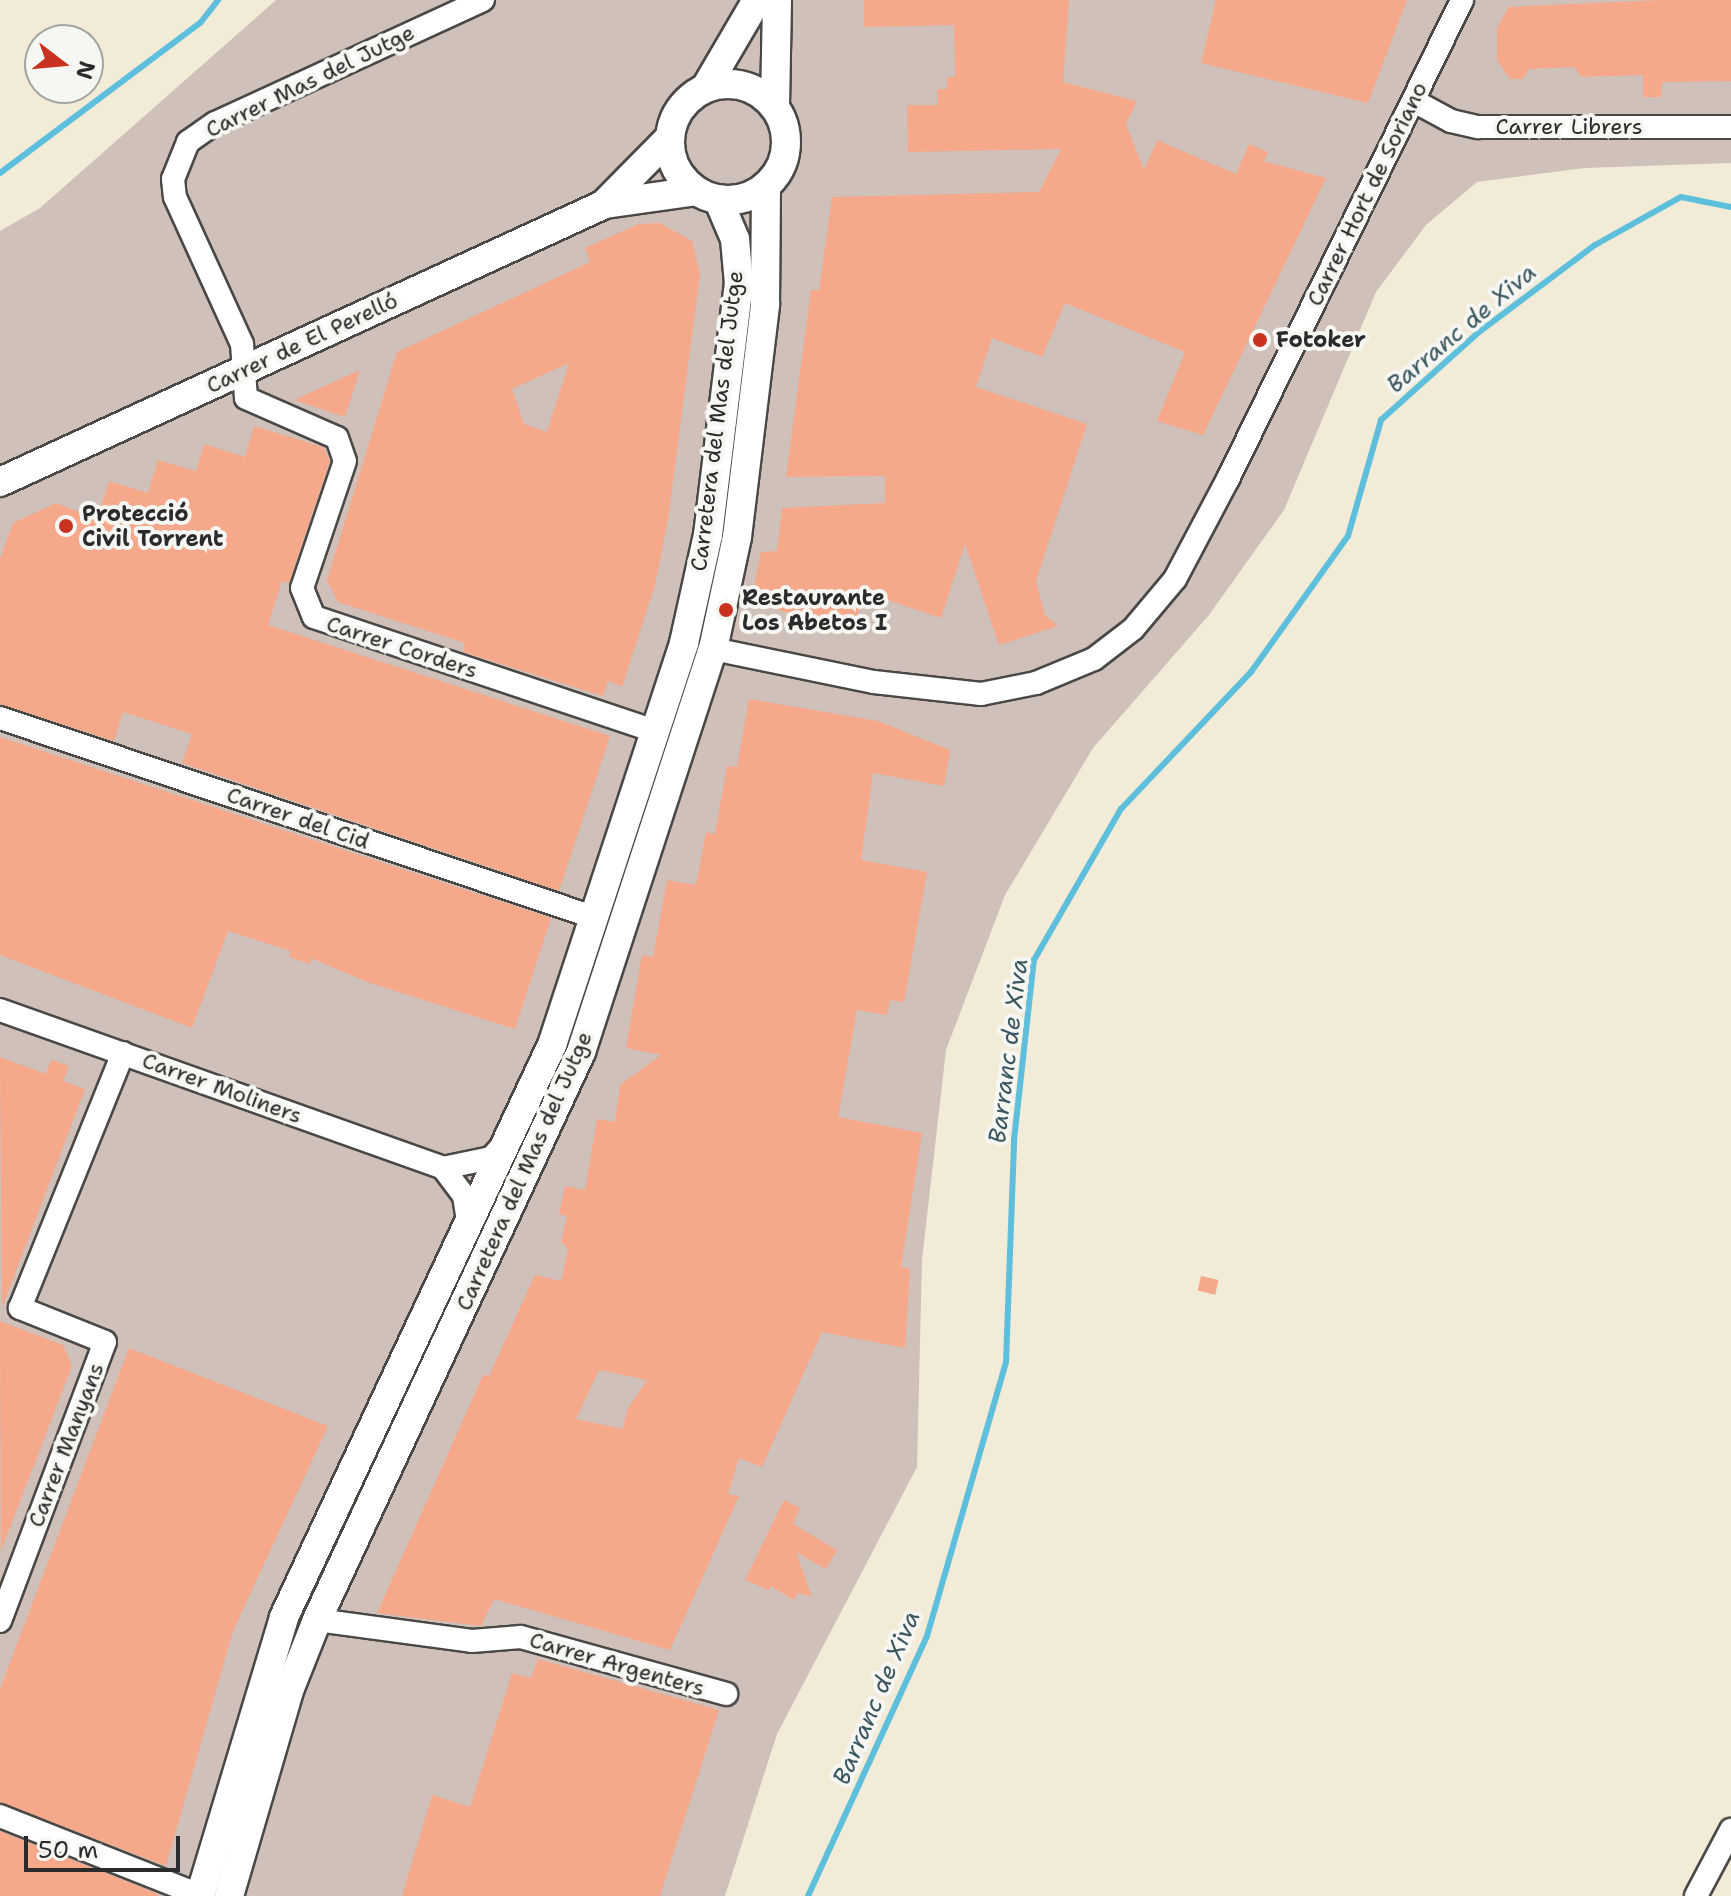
<!DOCTYPE html>
<meta charset="utf-8">
<style>
body{margin:0}
#map{position:relative;width:1731px;height:1896px;overflow:hidden;background:#f1ebd8;font-family:"Shantell Sans",sans-serif}
div>[style]{position:absolute}
.industrial>*{inset:0;background:#cfc0ba}
.stream>*{height:6px;margin:-3px;padding:0 3px;transform-origin:3px;border-radius:3px;background:#5ebfdc}
.building>*{inset:0;background:#f6a88b;transform-origin:0 0}
.roads{filter:drop-shadow(2px 0 #494845) drop-shadow(-2px 0 #494845) drop-shadow(0 2px #494845) drop-shadow(0 -2px #494845)}
.minor>*{height:22px;margin:-11px;padding:0 11px;transform-origin:11px;border-radius:11px;background:#fff}
.tertiary>*{height:28px;margin:-14px;padding:0 14px;transform-origin:14px;border-radius:14px;background:#fff}
.tertiary>.ring{margin:-14px;padding:0;box-sizing:content-box;background:none;border:28px solid #fff;border-radius:50%}
.dots>*{width:22px;height:22px;translate:-50% -50%;box-sizing:border-box;border:4px solid #f6f6f2;border-radius:50%}
span{translate:-50% -50%;white-space:nowrap;text-align:center;line-height:1.15;-webkit-text-stroke:8px #f6f6f2;paint-order:stroke}
.street-label{font-size:22px;color:#2b2b2b}
.poi-label{font-size:22px;color:#2b2b2b;font-weight:700}
.left{translate:0 -50%;text-align:left}
.water-label{font-size:24px;color:#3a5760;font-style:italic}
.north{position:absolute;left:24px;top:24px;width:80px;height:80px;box-sizing:border-box;background:#f6f6f2;border:2px solid #a5a5a2;border-radius:50%;rotate:106deg;font-size:22px;font-weight:700;line-height:32px;text-align:center;color:#2b2b2b}
.north::after{content:'';display:block;margin:auto;width:28px;height:36px;background:#c8321e;clip-path:polygon(50% 0,100% 100%,50% 72%,0 100%)}
.scale{position:absolute;left:24px;top:1836px;width:156px;height:36px;box-sizing:border-box;border:4px solid #2b2b2b;border-top:0;padding-left:10px;font-size:24px;line-height:28px;white-space:nowrap;color:#2b2b2b;-webkit-text-stroke:6px #f6f6f2;paint-order:stroke}
</style>
<div id="map">
<div class="industrial">
<div style="clip-path:polygon(276px 0,1731px 0,1731px 163px,1584px 168px,1477px 182px,1426px 225px,1376px 292px,1284px 510px,1209px 615px,1093px 748px,1005px 895px,946px 1050px,922px 1260px,917px 1467px,777px 1734px,725px 1896px,0 1896px,0 231px,40px 208px)"></div>
</div>
<div class="stream">
<div style="left:0;top:173px;width:251px;rotate:-36.9deg"></div>
<div style="left:201px;top:22px;width:28px;rotate:-52deg"></div>
<div style="left:808px;top:1896px;width:286px;rotate:-65.4deg"></div>
<div style="left:927px;top:1636px;width:285px;rotate:-73.9deg"></div>
<div style="left:1006px;top:1362px;width:222px;rotate:-87.9deg"></div>
<div style="left:1014px;top:1140px;width:181px;rotate:-83.7deg"></div>
<div style="left:1034px;top:960px;width:174px;rotate:-60.1deg"></div>
<div style="left:1121px;top:809px;width:189px;rotate:-46.5deg"></div>
<div style="left:1251px;top:672px;width:167px;rotate:-54.5deg"></div>
<div style="left:1348px;top:536px;width:121px;rotate:-74.1deg"></div>
<div style="left:1381px;top:420px;width:132px;rotate:-41.9deg"></div>
<div style="left:1479px;top:332px;width:145px;rotate:-36.9deg"></div>
<div style="left:1595px;top:245px;width:98px;rotate:-29.2deg"></div>
<div style="left:1681px;top:197px;width:51px;rotate:11.3deg"></div>
</div>
<div class="building">
<div style="clip-path:polygon(864px 0,1069px 0,1063px 82px,1137px 101px,1126px 124px,1144px 170px,1157px 140px,1236px 174px,1249px 144px,1268px 152px,1264px 161px,1326px 178px,1203px 435px,1157px 421px,1185px 352px,1065px 303px,1042px 357px,992px 338px,976px 387px,1087px 424px,1036px 581px,1045px 615px,1058px 626px,999px 645px,965px 544px,941px 618px,863px 592px,855px 624px,819px 615px,817px 621px,768px 607px,752px 595px,761px 552px,777px 551px,782px 508px,885px 503px,885px 476px,786px 477px,811px 290px,819px 290px,832px 197px,1039px 192px,1061px 149px,908px 152px,907px 105px,938px 105px,937px 89px,947px 89px,947px 77px,955px 77px,954px 25px,864px 27px)"></div>
<div style="clip-path:polygon(1216px 0,1407px 0,1368px 103px,1201px 63px)"></div>
<div style="clip-path:polygon(1660px 0,1731px 0,1731px 81px,1662px 82px,1661px 97px,1643px 97px,1643px 75px,1581px 77px,1575px 67px,1529px 69px,1523px 79px,1510px 79px,1497px 60px,1497px 29px,1508px 7px)"></div>
<div style="clip-path:polygon(evenodd,660px 223px,692px 241px,700px 274px,668px 519px,655px 585px,622px 687px,608px 681px,603px 696px,463px 652px,465px 643px,338px 602px,327px 580px,397px 352px,590px 262px,585px 248px,639px 224px,660px 223px,569px 363px,547px 432px,524px 424px,512px 389px,569px 363px)"></div>
<div style="clip-path:polygon(360px 370px,345px 417px,294px 400px)"></div>
<div style="clip-path:polygon(254px 426px,323px 447px,330px 461px,289px 583px,282px 581px,268px 625px,610px 736px,559px 891px,182px 763px,192px 734px,123px 712px,114px 741px,0 704px,0 559px,13px 523px,56px 503px,97px 519px,109px 481px,148px 493px,158px 460px,196px 471px,204px 444px,245px 457px)"></div>
<div style="clip-path:polygon(evenodd,749px 699px,878px 721px,950px 750px,944px 786px,873px 773px,861px 860px,927px 872px,904px 1002px,890px 1000px,887px 1015px,857px 1010px,838px 1117px,922px 1133px,901px 1267px,910px 1269px,905px 1348px,822px 1332px,762px 1467px,739px 1458px,728px 1494px,739px 1496px,670px 1650px,494px 1599px,481px 1626px,377px 1613px,483px 1375px,489px 1376px,535px 1275px,561px 1281px,568px 1249px,561px 1242px,567px 1216px,559px 1214px,565px 1186px,585px 1190px,597px 1119px,615px 1122px,620px 1085px,661px 1055px,626px 1048px,642px 955px,653px 957px,667px 880px,696px 885px,706px 832px,715px 834px,727px 766px,737px 767px,749px 699px,599px 1370px,647px 1380px,627px 1410px,623px 1429px,576px 1419px,599px 1370px)"></div>
<div style="clip-path:polygon(0 737px,551px 918px,515px 1029px,367px 982px,311px 958px,310px 964px,289px 957px,291px 951px,228px 931px,192px 1028px,0 955px)"></div>
<div style="clip-path:polygon(0 1057px,46px 1074px,51px 1060px,69px 1066px,63px 1081px,85px 1089px,2px 1308px)"></div>
<div style="left:1201px;top:1276px;width:18px;height:15px;rotate:13deg"></div>
<div style="clip-path:polygon(0 1321px,63px 1345px,72px 1366px,1px 1551px)"></div>
<div style="clip-path:polygon(129px 1348px,328px 1426px,233px 1631px,166px 1866px,0 1802px,0 1689px)"></div>
<div style="clip-path:polygon(784px 1500px,800px 1508px,793px 1524px,837px 1550px,826px 1569px,796px 1552px,812px 1597px,798px 1593px,793px 1600px,771px 1586px,769px 1590px,745px 1580px)"></div>
<div style="clip-path:polygon(538px 1659px,719px 1710px,660px 1896px,402px 1896px,432px 1795px,470px 1807px,512px 1673px,531px 1678px)"></div>
<div style="clip-path:polygon(0 1831px,158px 1894px,158px 1896px,0 1896px)"></div>
</div>
<div class="roads">
<div class="minor">
<div style="left:483px;top:0;width:295px;rotate:155.3deg"></div>
<div style="left:215px;top:123px;width:33px;rotate:145deg"></div>
<div style="left:188px;top:142px;width:40px;rotate:112deg"></div>
<div style="left:173px;top:179px;width:18px;rotate:84deg"></div>
<div style="left:175px;top:197px;width:162px;rotate:65.5deg"></div>
<div style="left:242px;top:344px;width:54px;rotate:85.8deg"></div>
<div style="left:246px;top:398px;width:99px;rotate:23.7deg"></div>
<div style="left:337px;top:438px;width:24px;rotate:71deg"></div>
<div style="left:345px;top:461px;width:134px;rotate:108.7deg"></div>
<div style="left:302px;top:588px;width:31px;rotate:68deg"></div>
<div style="left:314px;top:617px;width:360px;rotate:18.5deg"></div>
<div style="left:1414px;top:101px;width:42px;rotate:28.4deg"></div>
<div style="left:1451px;top:121px;width:28px;rotate:13deg"></div>
<div style="left:1478px;top:127px;width:253px"></div>
<div style="left:713px;top:649px;width:164px;rotate:11.6deg"></div>
<div style="left:874px;top:682px;width:108px;rotate:6.4deg"></div>
<div style="left:981px;top:694px;width:56px;rotate:-11.3deg"></div>
<div style="left:1036px;top:683px;width:63px;rotate:-22.5deg"></div>
<div style="left:1094px;top:659px;width:49px;rotate:-37.6deg"></div>
<div style="left:1133px;top:629px;width:65px;rotate:-50deg"></div>
<div style="left:1175px;top:579px;width:113px;rotate:-62.1deg"></div>
<div style="left:1228px;top:479px;width:533px;rotate:-63.96deg"></div>
<div style="left:0;top:718px;width:629px;rotate:18.55deg"></div>
<div style="left:0;top:1010px;width:470px;rotate:19.6deg"></div>
<div style="left:443px;top:1168px;width:49px;rotate:-11.8deg"></div>
<div style="left:491px;top:1158px;width:19px;rotate:-47deg"></div>
<div style="left:443px;top:1168px;width:35px;rotate:53deg"></div>
<div style="left:464px;top:1196px;width:30px;rotate:81deg"></div>
<div style="left:317px;top:1620px;width:156px;rotate:7.7deg"></div>
<div style="left:472px;top:1641px;width:49px;rotate:-4.7deg"></div>
<div style="left:521px;top:1637px;width:213px;rotate:15.5deg"></div>
<div style="left:0;top:1621px;width:298px;rotate:-69.4deg"></div>
<div style="left:105px;top:1342px;width:92px;rotate:-158.2deg"></div>
<div style="left:20px;top:1308px;width:275px;rotate:-68deg"></div>
<div style="left:0;top:1816px;width:215px;rotate:21.6deg"></div>
<div style="left:1696px;top:1896px;width:75px;rotate:-62.1deg"></div>
</div>
<div class="tertiary">
<div class="ring" style="left:670px;top:84px;width:88px;height:88px"></div>
<div style="left:706px;top:87px;width:101px;rotate:-59.6deg"></div>
<div style="left:775px;top:106px;width:106px;rotate:-88.9deg"></div>
<div style="left:605px;top:203px;width:91px;rotate:-45.4deg"></div>
<div style="left:0;top:482px;width:666px;rotate:-24.68deg"></div>
<div style="left:605px;top:204px;width:92px;rotate:-8.1deg"></div>
<div style="left:200px;top:1896px;width:291px;rotate:-73.2deg"></div>
<div style="left:284px;top:1617px;width:632px;rotate:-64.9deg"></div>
<div style="left:552px;top:1045px;width:423px;rotate:-71.8deg"></div>
<div style="left:684px;top:643px;width:111px;rotate:-77.5deg"></div>
<div style="left:708px;top:535px;width:253px;rotate:-83deg"></div>
<div style="left:739px;top:284px;width:45px;rotate:-95.1deg"></div>
<div style="left:735px;top:239px;width:43px;rotate:-113deg"></div>
<div style="left:229px;top:1896px;width:217px;rotate:-73.7deg"></div>
<div style="left:290px;top:1688px;width:73px;rotate:-68.3deg"></div>
<div style="left:317px;top:1620px;width:626px;rotate:-65.07deg"></div>
<div style="left:581px;top:1052px;width:424px;rotate:-71.9deg"></div>
<div style="left:713px;top:649px;width:115px;rotate:-77.9deg"></div>
<div style="left:737px;top:537px;width:235px;rotate:-83.1deg"></div>
<div style="left:765px;top:304px;width:118px;rotate:-89.5deg"></div>
</div>
</div>
<div class="dots">
<div style="left:1260px;top:340px;background:#c8321e"></div>
<div style="left:66px;top:526px;background:#c8321e"></div>
<div style="left:726px;top:610px;background:#c8321e"></div>
</div>
<div class="street-label">
<span style="left:310px;top:81px;rotate:-26deg">Carrer Mas del Jutge</span>
<span style="left:1569px;top:127px">Carrer Librers</span>
<span style="left:1367px;top:194px;rotate:-64deg">Carrer Hort de Soriano</span>
<span style="left:302px;top:343px;rotate:-25deg">Carrer de El Perelló</span>
<span style="left:717px;top:421px;rotate:-83deg">Carretera del Mas del Jutge</span>
<span style="left:402px;top:647px;rotate:18deg">Carrer Corders</span>
<span style="left:298px;top:818px;rotate:19deg">Carrer del Cid</span>
<span style="left:222px;top:1088px;rotate:20deg">Carrer Moliners</span>
<span style="left:524px;top:1171px;rotate:-66deg">Carretera del Mas del Jutge</span>
<span style="left:66px;top:1445px;rotate:-69deg">Carrer Manyans</span>
<span style="left:617px;top:1664px;rotate:16deg">Carrer Argenters</span>
</div>
<div class="poi-label">
<span class="left" style="left:1276px;top:340px">Fotoker</span>
<span class="left" style="left:82px;top:526px">Protecció<br>Civil Torrent</span>
<span class="left" style="left:742px;top:610px">Restaurante<br>Los Abetos I</span>
</div>
<div class="water-label">
<span style="left:1462px;top:329px;rotate:-40deg">Barranc de Xiva</span>
<span style="left:1009px;top:1051px;rotate:-83deg">Barranc de Xiva</span>
<span style="left:877px;top:1698px;rotate:-67deg">Barranc de Xiva</span>
</div>
<div class="north">N</div>
<div class="scale">50 m</div>
</div>
